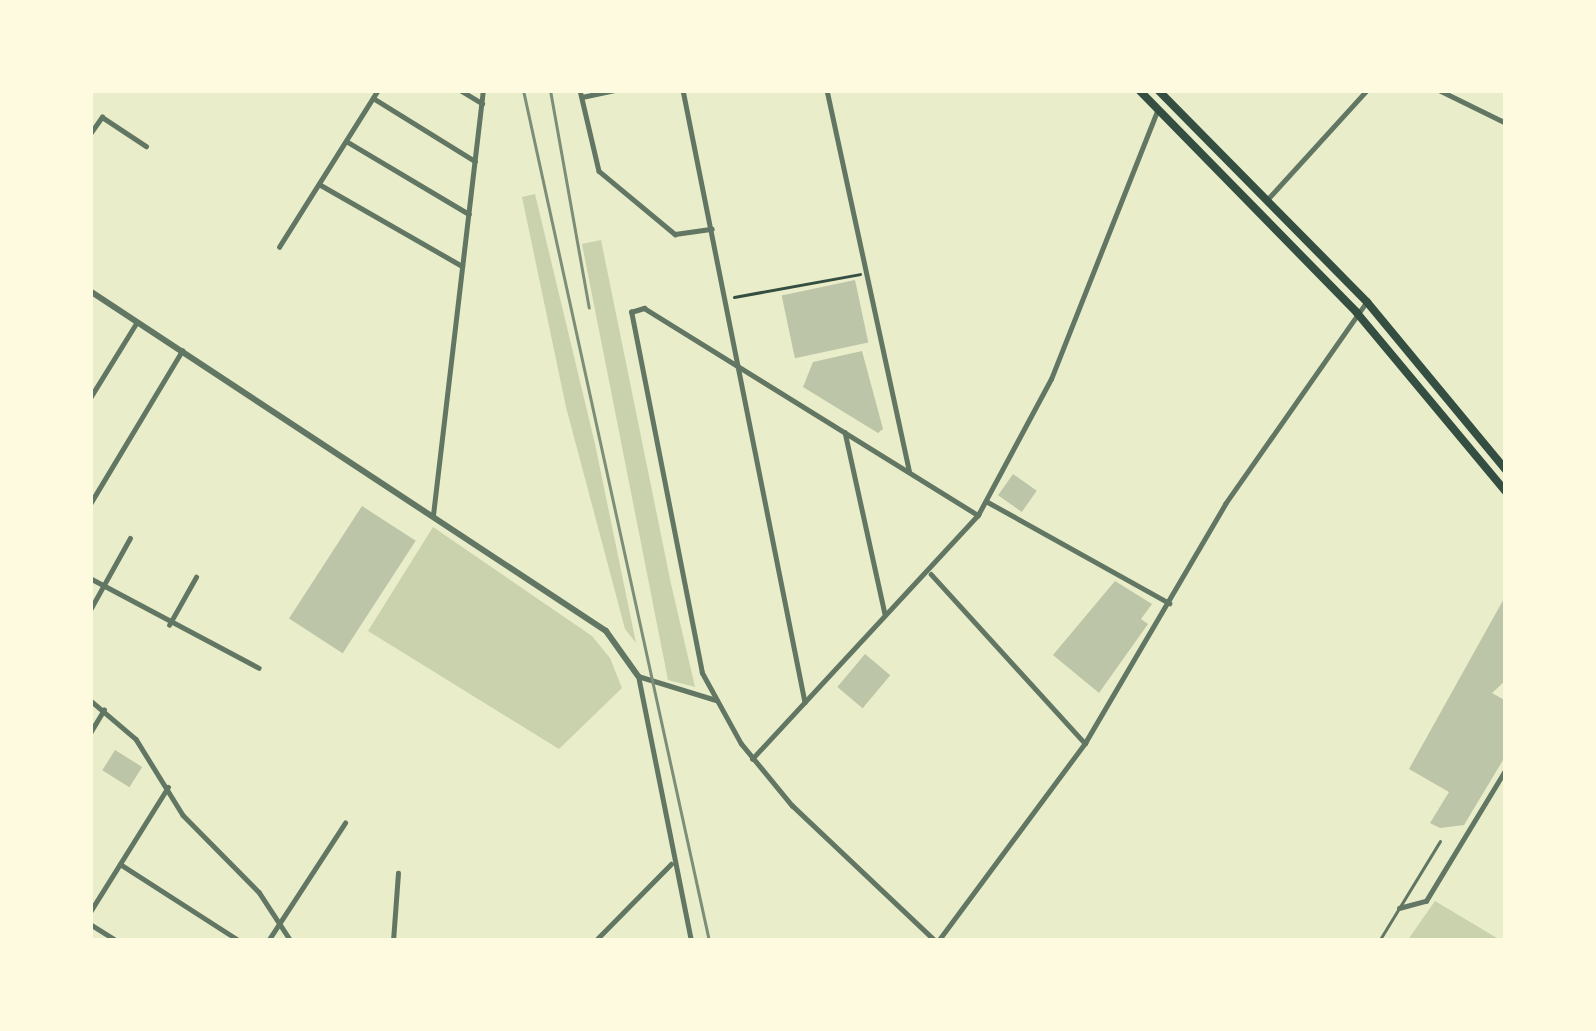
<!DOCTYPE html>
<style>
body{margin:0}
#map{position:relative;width:1596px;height:1031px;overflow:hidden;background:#e9edc9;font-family:"DejaVu Sans",sans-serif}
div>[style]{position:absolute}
.green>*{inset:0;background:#cad2ad}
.building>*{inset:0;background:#bcc5a7;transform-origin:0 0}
.path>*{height:3px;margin:-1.5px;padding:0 1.5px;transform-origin:1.5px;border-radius:1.5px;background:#344e41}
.service>*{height:3px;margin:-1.5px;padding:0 1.5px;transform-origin:1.5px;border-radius:1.5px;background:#617663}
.minor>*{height:4.5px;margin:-2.25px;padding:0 2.25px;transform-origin:2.25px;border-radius:2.25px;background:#617663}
.tertiary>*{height:6px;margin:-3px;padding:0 3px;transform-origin:3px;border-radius:3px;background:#617663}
.primary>*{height:8px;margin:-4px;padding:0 4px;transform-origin:4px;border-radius:4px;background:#344e41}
.rail>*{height:3px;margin:-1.5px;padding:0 1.5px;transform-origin:1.5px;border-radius:1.5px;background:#7c8e77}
span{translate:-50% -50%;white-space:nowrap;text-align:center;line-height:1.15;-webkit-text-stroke:9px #fefae0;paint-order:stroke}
.frame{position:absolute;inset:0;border:93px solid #fefae0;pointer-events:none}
</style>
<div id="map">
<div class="green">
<div style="clip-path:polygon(535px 194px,595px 444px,636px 643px,625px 629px,566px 407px,522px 197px)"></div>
<div style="clip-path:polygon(601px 240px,671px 584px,695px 687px,668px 680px,582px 244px)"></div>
<div style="clip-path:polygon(433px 527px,592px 636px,610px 658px,622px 688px,559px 749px,368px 631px)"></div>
<div style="clip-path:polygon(1435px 901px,1502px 941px,1407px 941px)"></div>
</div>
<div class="building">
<div style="left:855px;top:280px;width:64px;height:75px;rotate:78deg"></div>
<div style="clip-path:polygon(862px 351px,883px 429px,878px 433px,803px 387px,813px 362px)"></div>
<div style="left:1013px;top:474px;width:29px;height:26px;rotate:35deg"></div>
<div style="left:362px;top:506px;width:64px;height:134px;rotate:33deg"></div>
<div style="clip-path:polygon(1115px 581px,1152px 604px,1141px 619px,1148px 624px,1099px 693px,1053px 655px)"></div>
<div style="clip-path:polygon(1506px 595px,1506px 680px,1492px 693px,1506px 701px,1506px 755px,1464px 825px,1440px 828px,1430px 823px,1449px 792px,1409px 769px)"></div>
<div style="left:865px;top:654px;width:33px;height:43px;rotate:40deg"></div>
<div style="left:115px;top:750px;width:32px;height:24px;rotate:32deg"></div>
</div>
<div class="path">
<div style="left:734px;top:297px;width:128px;rotate:-10.3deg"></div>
</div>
<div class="service">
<div style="left:1379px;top:941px;width:117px;rotate:-58.6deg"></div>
</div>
<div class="minor">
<div style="left:460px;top:90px;width:26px;rotate:31deg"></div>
<div style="left:580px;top:90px;width:83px;rotate:76.8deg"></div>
<div style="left:599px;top:171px;width:99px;rotate:39.7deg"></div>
<div style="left:675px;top:234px;width:37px;rotate:-8deg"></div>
<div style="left:683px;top:90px;width:624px;rotate:78.73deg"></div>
<div style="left:827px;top:90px;width:389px;rotate:77.8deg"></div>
<div style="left:1439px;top:90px;width:75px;rotate:26.2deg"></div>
<div style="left:582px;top:97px;width:33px;rotate:-12deg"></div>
<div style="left:373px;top:98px;width:120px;rotate:31.7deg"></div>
<div style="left:90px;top:134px;width:21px;rotate:-55deg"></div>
<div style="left:102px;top:117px;width:53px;rotate:33.4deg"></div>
<div style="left:346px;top:141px;width:143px;rotate:30.7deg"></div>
<div style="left:319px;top:184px;width:165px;rotate:29.8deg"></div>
<div style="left:1266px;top:201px;width:150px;rotate:-47.7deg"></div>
<div style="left:279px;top:247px;width:186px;rotate:-57.8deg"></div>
<div style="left:90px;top:398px;width:89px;rotate:-58.3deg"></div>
<div style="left:845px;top:432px;width:186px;rotate:77.6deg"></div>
<div style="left:986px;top:501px;width:210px;rotate:29.1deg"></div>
<div style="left:90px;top:504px;width:179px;rotate:-59deg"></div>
<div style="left:433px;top:515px;width:428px;rotate:-83.3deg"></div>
<div style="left:931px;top:574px;width:229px;rotate:47.7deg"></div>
<div style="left:90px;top:578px;width:191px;rotate:28deg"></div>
<div style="left:90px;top:610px;width:82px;rotate:-60.9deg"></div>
<div style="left:169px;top:625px;width:55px;rotate:-60.6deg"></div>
<div style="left:90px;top:700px;width:60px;rotate:40.3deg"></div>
<div style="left:136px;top:739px;width:89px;rotate:58.3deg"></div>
<div style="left:183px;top:815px;width:108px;rotate:45.4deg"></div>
<div style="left:259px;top:892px;width:59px;rotate:56.9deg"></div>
<div style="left:90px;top:733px;width:27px;rotate:-59deg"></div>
<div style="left:752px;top:759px;width:333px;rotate:-47.2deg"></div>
<div style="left:978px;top:515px;width:154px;rotate:-61.8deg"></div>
<div style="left:1051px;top:379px;width:290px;rotate:-68.4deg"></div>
<div style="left:120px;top:864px;width:143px;rotate:32.7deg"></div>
<div style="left:1399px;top:908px;width:28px;rotate:-15deg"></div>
<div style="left:1426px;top:901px;width:154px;rotate:-58.8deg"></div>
<div style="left:90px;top:912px;width:147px;rotate:-58deg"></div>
<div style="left:90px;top:924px;width:32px;rotate:32deg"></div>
<div style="left:268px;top:941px;width:141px;rotate:-56.9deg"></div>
<div style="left:393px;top:941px;width:68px;rotate:-85.8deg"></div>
<div style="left:595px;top:941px;width:108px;rotate:-45.4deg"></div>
<div style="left:691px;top:941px;width:270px;rotate:-101.3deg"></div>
<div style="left:638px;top:676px;width:82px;rotate:17.1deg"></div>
<div style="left:935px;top:941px;width:197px;rotate:-136.6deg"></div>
<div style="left:792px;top:806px;width:80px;rotate:-129.4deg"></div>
<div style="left:741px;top:744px;width:81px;rotate:-118.8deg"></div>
<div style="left:702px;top:673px;width:368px;rotate:-101.1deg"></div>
<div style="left:631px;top:312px;width:14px;rotate:-17deg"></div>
<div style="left:644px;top:308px;width:393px;rotate:31.8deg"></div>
<div style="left:938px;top:941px;width:247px;rotate:-53.4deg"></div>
<div style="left:1085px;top:743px;width:277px;rotate:-59.6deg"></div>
<div style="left:1225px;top:504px;width:244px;rotate:-55deg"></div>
</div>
<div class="tertiary">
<div style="left:90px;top:291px;width:618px;rotate:33.38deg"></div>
<div style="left:606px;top:631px;width:55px;rotate:54.6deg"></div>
</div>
<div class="primary">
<div style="left:1139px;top:90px;width:312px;rotate:45.6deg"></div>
<div style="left:1357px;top:313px;width:233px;rotate:50.2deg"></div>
<div style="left:1158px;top:90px;width:298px;rotate:45.4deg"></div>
<div style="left:1367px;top:302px;width:218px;rotate:50.4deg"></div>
</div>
<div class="rail">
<div style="left:523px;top:90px;width:871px;rotate:77.67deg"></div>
<div style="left:550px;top:90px;width:221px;rotate:79.9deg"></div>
</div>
<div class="frame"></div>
</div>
